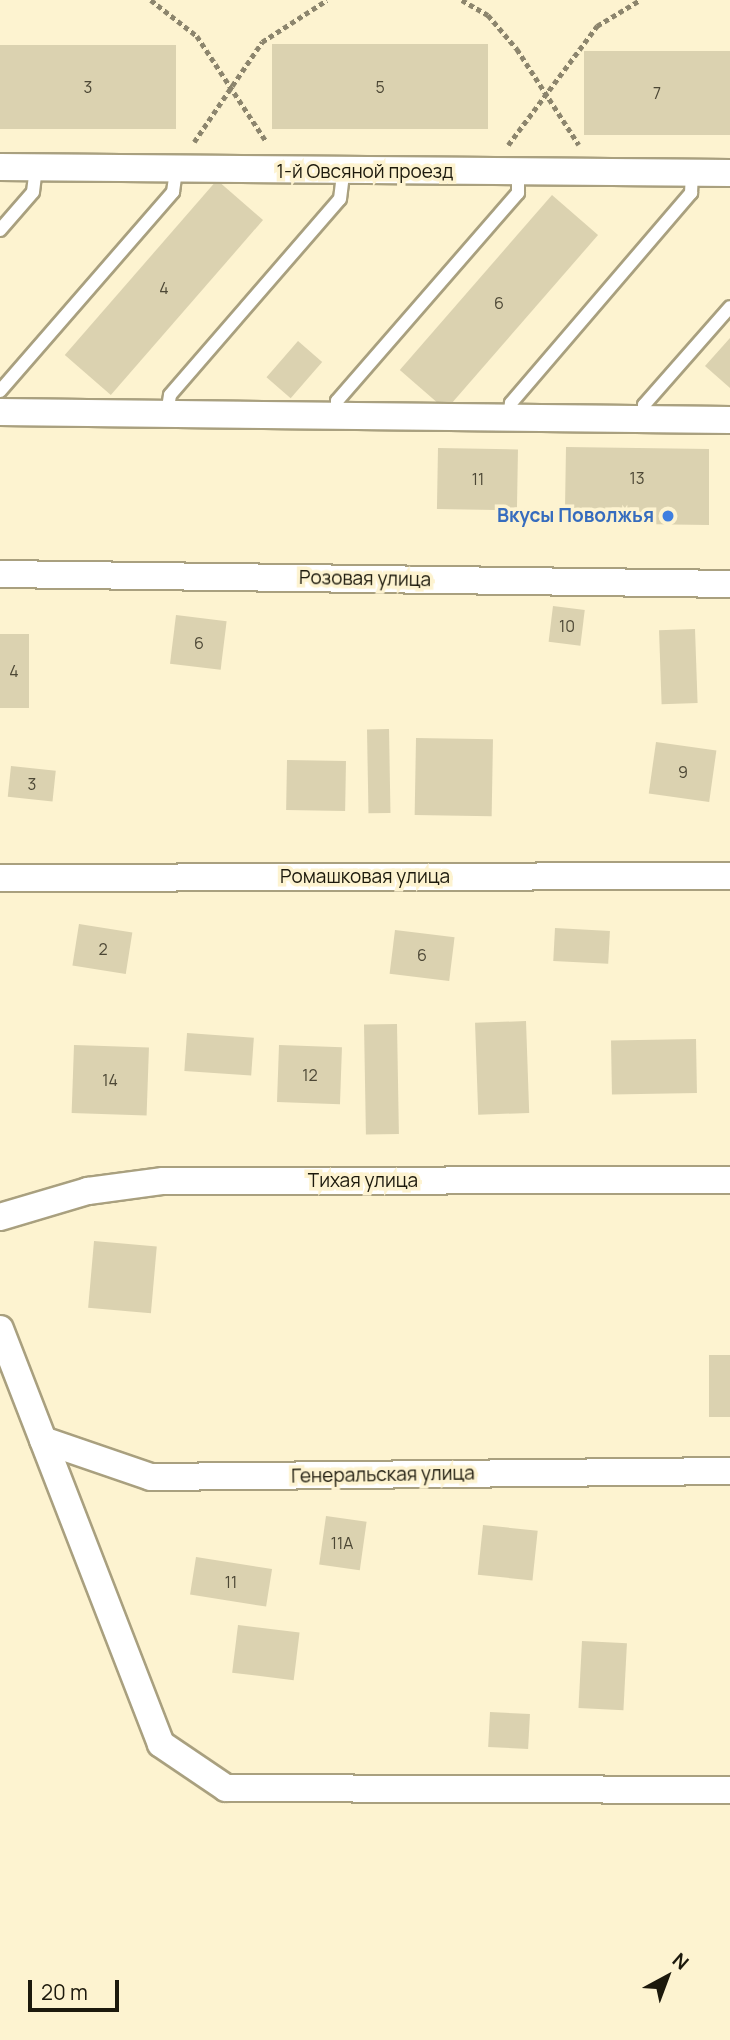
<!DOCTYPE html>
<meta charset="utf-8">
<style>
body{margin:0}
#map{position:relative;width:730px;height:2040px;overflow:hidden;background:#fdf3d0;font-family:Manrope,sans-serif}
div>[style]{position:absolute}
.building>*{inset:0;background:#dbd2b0;transform-origin:0 0}
.path>*{height:4.5px;margin-top:-2.25px;transform-origin:0;background:repeating-linear-gradient(90deg,#8c856d 0 5px,transparent 0 8.5px)}
.roads{filter:drop-shadow(2px 0 #a9a07f) drop-shadow(-2px 0 #a9a07f) drop-shadow(0 2px #a9a07f) drop-shadow(0 -2px #a9a07f)}
.lane>*{height:12px;margin:-6px;padding:0 6px;transform-origin:6px;border-radius:6px;background:#fff}
.street>*{height:26px;margin:-13px;padding:0 13px;transform-origin:13px;border-radius:13px;background:#fff}
.dots>*{width:19px;height:19px;translate:-50% -50%;box-sizing:border-box;border:4px solid #fdf3d0;border-radius:50%}
span{translate:-50% -50%;white-space:nowrap;text-align:center;line-height:1.15;-webkit-text-stroke:7px #fdf3d0;paint-order:stroke}
.number-label{font-size:16px;color:#4c4735}
.number-label span{-webkit-text-stroke-width:0}
.street-label{font-size:19px;color:#1c190c}
.shop-label{font-size:19px;color:#366cbe;font-weight:700}
.right{translate:-100% -50%;text-align:right}
.north{position:absolute;left:632px;top:1942px;width:70px;height:70px;-webkit-text-stroke:5px #fdf3d0;paint-order:stroke;rotate:41deg;font-size:19px;font-weight:700;line-height:28px;text-align:center;color:#1c190c}
.north::after{content:'';display:block;margin:auto;width:24px;height:32px;background:#1c190c;clip-path:polygon(50% 0,100% 100%,50% 72%,0 100%)}
.scale{position:absolute;left:28px;top:1980px;width:91px;height:32px;box-sizing:border-box;border:4px solid #1c190c;border-top:0;padding-left:9px;font-size:21px;line-height:24px;white-space:nowrap;color:#1c190c;-webkit-text-stroke:5px #fdf3d0;paint-order:stroke}
</style>
<div id="map">
<div class="building">
<div style="left:272px;top:44px;width:216px;height:85px"></div>
<div style="left:0;top:45px;width:176px;height:84px"></div>
<div style="left:584px;top:51px;width:146px;height:84px"></div>
<div style="left:217px;top:180px;width:61px;height:232px;rotate:41deg"></div>
<div style="left:552px;top:195px;width:61px;height:232px;rotate:41deg"></div>
<div style="clip-path:polygon(730px 338px,730px 388px,705px 366px)"></div>
<div style="left:298px;top:341px;width:32px;height:48px;rotate:41deg"></div>
<div style="clip-path:polygon(566px 447px,709px 449px,709px 525px,635px 524px,635px 509px,565px 508px)"></div>
<div style="left:438px;top:448px;width:80px;height:61px;rotate:1deg"></div>
<div style="left:553px;top:606px;width:32px;height:36px;rotate:7deg"></div>
<div style="left:176px;top:615px;width:51px;height:49px;rotate:7deg"></div>
<div style="left:695px;top:629px;width:74px;height:36px;rotate:88deg"></div>
<div style="left:0;top:634px;width:29px;height:74px"></div>
<div style="left:389px;top:729px;width:84px;height:22px;rotate:89deg"></div>
<div style="left:416px;top:738px;width:77px;height:77px;rotate:1deg"></div>
<div style="left:656px;top:742px;width:61px;height:52px;rotate:8deg"></div>
<div style="left:287px;top:760px;width:59px;height:50px;rotate:1deg"></div>
<div style="left:11px;top:766px;width:45px;height:31px;rotate:6deg"></div>
<div style="left:79px;top:924px;width:54px;height:42px;rotate:9deg"></div>
<div style="left:555px;top:928px;width:55px;height:33px;rotate:3deg"></div>
<div style="left:395px;top:930px;width:60px;height:44px;rotate:7deg"></div>
<div style="left:526px;top:1021px;width:92px;height:51px;rotate:88deg"></div>
<div style="left:397px;top:1024px;width:110px;height:33px;rotate:89deg"></div>
<div style="left:187px;top:1033px;width:67px;height:38px;rotate:4deg"></div>
<div style="left:696px;top:1039px;width:54px;height:85px;rotate:89deg"></div>
<div style="left:74px;top:1045px;width:75px;height:68px;rotate:2deg"></div>
<div style="left:279px;top:1045px;width:63px;height:57px;rotate:2deg"></div>
<div style="left:94px;top:1241px;width:63px;height:67px;rotate:5deg"></div>
<div style="left:709px;top:1355px;width:21px;height:62px"></div>
<div style="left:326px;top:1516px;width:41px;height:49px;rotate:8deg"></div>
<div style="left:483px;top:1525px;width:55px;height:50px;rotate:6deg"></div>
<div style="left:196px;top:1557px;width:77px;height:38px;rotate:9deg"></div>
<div style="left:238px;top:1625px;width:62px;height:48px;rotate:7deg"></div>
<div style="left:582px;top:1641px;width:45px;height:67px;rotate:3deg"></div>
<div style="left:490px;top:1712px;width:40px;height:35px;rotate:3deg"></div>
</div>
<div class="path">
<div style="left:151px;top:0;width:58px;rotate:38deg"></div>
<div style="left:197px;top:36px;width:126px;rotate:56.7deg"></div>
<div style="left:462px;top:0;width:30px;rotate:30deg"></div>
<div style="left:488px;top:15px;width:45px;rotate:49.5deg"></div>
<div style="left:517px;top:49px;width:114px;rotate:57.1deg"></div>
<div style="left:194px;top:142px;width:121px;rotate:-55.8deg"></div>
<div style="left:262px;top:42px;width:77px;rotate:-32.9deg"></div>
<div style="left:508px;top:145px;width:149px;rotate:-53.2deg"></div>
<div style="left:597px;top:26px;width:50px;rotate:-31.2deg"></div>
</div>
<div class="roads">
<div class="lane">
<div style="left:0;top:230px;width:50px;rotate:-49deg"></div>
<div style="left:33px;top:192px;width:24px;rotate:-83deg"></div>
<div style="left:0;top:391px;width:264px;rotate:-49deg"></div>
<div style="left:173px;top:192px;width:22px;rotate:-82deg"></div>
<div style="left:167px;top:414px;width:19px;rotate:-81deg"></div>
<div style="left:170px;top:395px;width:259px;rotate:-49.1deg"></div>
<div style="left:340px;top:199px;width:25px;rotate:-83deg"></div>
<div style="left:337px;top:415px;width:14px;rotate:-90deg"></div>
<div style="left:337px;top:401px;width:276px;rotate:-49deg"></div>
<div style="left:518px;top:193px;width:22px;rotate:-90deg"></div>
<div style="left:509px;top:417px;width:14px;rotate:-82deg"></div>
<div style="left:511px;top:403px;width:277px;rotate:-49.4deg"></div>
<div style="left:691px;top:193px;width:19px;rotate:-87deg"></div>
<div style="left:643px;top:420px;width:15px;rotate:-86deg"></div>
<div style="left:644px;top:405px;width:130px;rotate:-48.7deg"></div>
</div>
<div class="street">
<div style="left:0;top:167px;width:730px;rotate:0.47deg"></div>
<div style="left:0;top:412px;width:730px;rotate:0.63deg"></div>
<div style="left:0;top:574px;width:730px;rotate:0.78deg"></div>
<div style="left:0;top:878px;width:730px;rotate:-0.16deg"></div>
<div style="left:0;top:1217px;width:92px;rotate:-16.5deg"></div>
<div style="left:88px;top:1191px;width:76px;rotate:-7.6deg"></div>
<div style="left:163px;top:1181px;width:567px;rotate:-0.1deg"></div>
<div style="left:0;top:1329px;width:445px;rotate:68.8deg"></div>
<div style="left:161px;top:1744px;width:78px;rotate:34.1deg"></div>
<div style="left:226px;top:1788px;width:504px;rotate:0.23deg"></div>
<div style="left:43px;top:1440px;width:114px;rotate:18.9deg"></div>
<div style="left:151px;top:1477px;width:579px;rotate:-0.59deg"></div>
</div>
</div>
<div class="dots">
<div style="left:668px;top:516px;background:#3f7fe0"></div>
</div>
<div class="number-label">
<span style="left:88px;top:87px">3</span>
<span style="left:380px;top:87px">5</span>
<span style="left:657px;top:93px">7</span>
<span style="left:164px;top:288px">4</span>
<span style="left:499px;top:303px">6</span>
<span style="left:637px;top:478px">13</span>
<span style="left:478px;top:479px">11</span>
<span style="left:567px;top:626px">10</span>
<span style="left:199px;top:643px">6</span>
<span style="left:14px;top:671px">4</span>
<span style="left:683px;top:772px">9</span>
<span style="left:32px;top:784px">3</span>
<span style="left:103px;top:949px">2</span>
<span style="left:422px;top:955px">6</span>
<span style="left:310px;top:1075px">12</span>
<span style="left:110px;top:1080px">14</span>
<span style="left:342px;top:1543px">11А</span>
<span style="left:231px;top:1582px">11</span>
</div>
<div class="street-label">
<span style="left:365px;top:172px">1-й Овсяной проезд</span>
<span style="left:365px;top:579px;rotate:1deg">Розовая улица</span>
<span style="left:365px;top:877px">Ромашковая улица</span>
<span style="left:363px;top:1181px">Тихая улица</span>
<span style="left:383px;top:1475px;rotate:-1deg">Генеральская улица</span>
</div>
<div class="shop-label">
<span class="right" style="left:654px;top:516px">Вкусы Поволжья</span>
</div>
<div class="north">N</div>
<div class="scale">20 m</div>
</div>
